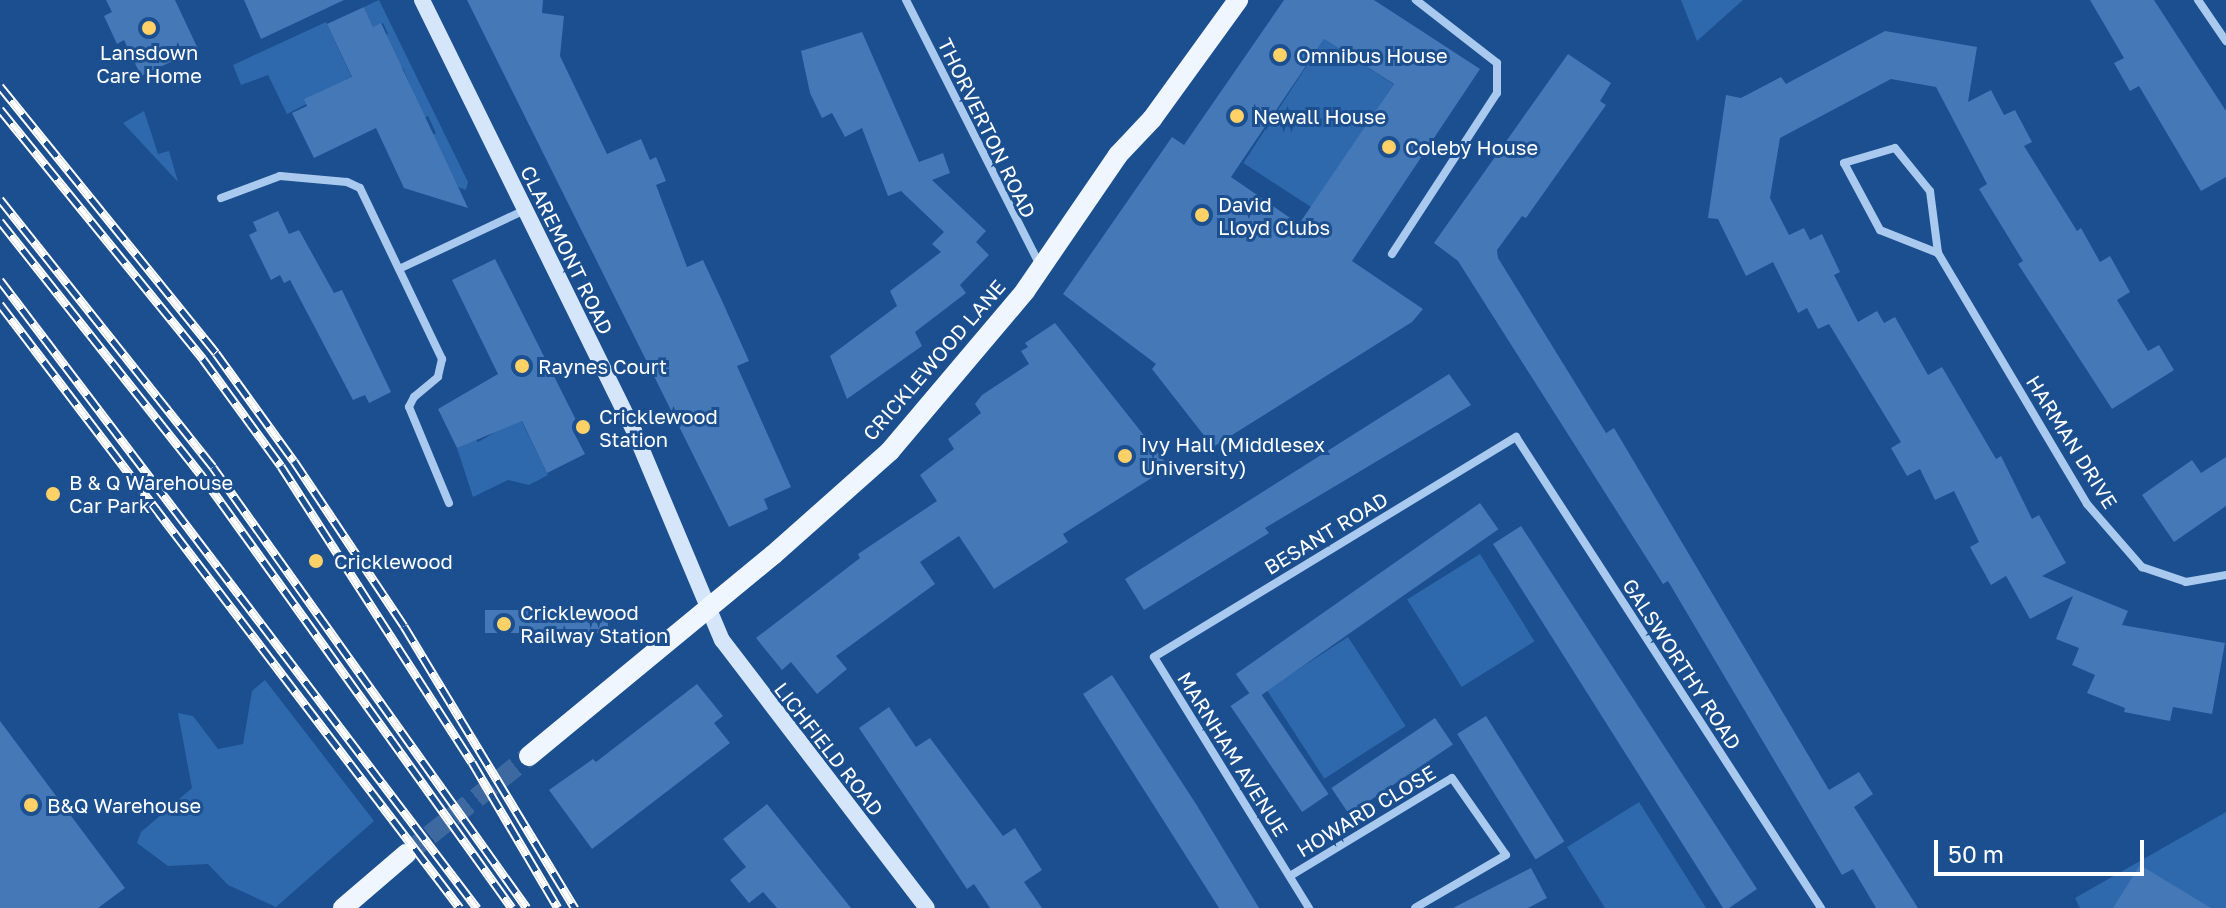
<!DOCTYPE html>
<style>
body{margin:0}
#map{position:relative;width:2226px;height:908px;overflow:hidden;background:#1b4f8f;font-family:"Golos Text",sans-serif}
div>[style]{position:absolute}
.green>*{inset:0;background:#2e69ad;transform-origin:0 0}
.building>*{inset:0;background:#4478b7;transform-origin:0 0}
.primary-tunnel>*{height:20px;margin-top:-10px;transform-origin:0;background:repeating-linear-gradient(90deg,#3d69a0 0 20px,transparent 0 30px)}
.street>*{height:8px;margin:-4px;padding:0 4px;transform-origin:4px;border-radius:4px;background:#a9c9ee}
.secondary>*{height:16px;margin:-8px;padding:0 8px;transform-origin:8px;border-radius:8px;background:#d6e6fa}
.primary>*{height:20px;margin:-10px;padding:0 10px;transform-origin:10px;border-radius:10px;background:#f0f6ff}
.rail>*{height:9px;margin-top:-4.5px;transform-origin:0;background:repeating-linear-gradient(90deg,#1b4f8f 0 18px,#fff 0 36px);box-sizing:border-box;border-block:2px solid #fff}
.dots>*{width:22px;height:22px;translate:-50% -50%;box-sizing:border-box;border:4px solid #1b4f8f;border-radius:50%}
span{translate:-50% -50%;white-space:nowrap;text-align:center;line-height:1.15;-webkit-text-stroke:6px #1b4f8f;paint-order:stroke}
.poi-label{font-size:20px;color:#fff}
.left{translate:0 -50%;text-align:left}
.street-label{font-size:20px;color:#fff}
.scale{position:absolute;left:1934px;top:840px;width:210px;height:36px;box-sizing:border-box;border:4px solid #fff;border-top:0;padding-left:10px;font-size:24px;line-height:28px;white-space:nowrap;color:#fff;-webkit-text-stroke:6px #1b4f8f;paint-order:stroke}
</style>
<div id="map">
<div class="green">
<div style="clip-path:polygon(379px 0,468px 182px,466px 190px,458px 187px,430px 136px,436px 133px,428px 116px,423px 118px,404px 70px,381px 38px,388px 34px,383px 23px,373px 27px,364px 7px)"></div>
<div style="clip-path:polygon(1681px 0,1743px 0,1697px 41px)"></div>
<div style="clip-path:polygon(326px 22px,353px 80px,287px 114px,268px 75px,241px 85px,233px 65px)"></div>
<div style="left:1324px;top:39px;width:83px;height:148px;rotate:33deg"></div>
<div style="clip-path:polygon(144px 111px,158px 154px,169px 151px,178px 182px,123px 123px)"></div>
<div style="clip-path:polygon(520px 418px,548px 475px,529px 485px,508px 480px,473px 497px,457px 448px,475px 439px,478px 442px)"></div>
<div style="left:1480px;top:554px;width:103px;height:86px;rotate:58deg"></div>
<div style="left:1348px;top:637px;width:106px;height:97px;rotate:57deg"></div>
<div style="clip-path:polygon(265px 680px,374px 821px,276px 907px,228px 885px,208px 864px,168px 866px,137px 843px,141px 832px,192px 788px,178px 713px,193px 716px,218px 749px,243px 744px,252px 691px)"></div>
<div style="clip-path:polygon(1639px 802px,1706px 908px,1605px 908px,1567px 847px)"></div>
<div style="clip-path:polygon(2226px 812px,2226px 908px,2080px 908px,2075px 898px)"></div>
</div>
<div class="building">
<div style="clip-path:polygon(106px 0,175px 0,198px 49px,141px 76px,124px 40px,117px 44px,104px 16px,112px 12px)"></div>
<div style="clip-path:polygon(244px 0,344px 0,261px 39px)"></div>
<div style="clip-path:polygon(467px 0,543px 0,542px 13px,564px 16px,560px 56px,607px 154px,641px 139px,650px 160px,656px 157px,666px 181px,656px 185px,687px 267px,703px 260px,723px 303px,749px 361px,737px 366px,791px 487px,764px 499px,768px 509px,729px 527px)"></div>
<div style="clip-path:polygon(evenodd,1284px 0,1374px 0,1480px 69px,1352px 261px,1423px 309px,1412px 322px,1213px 447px,1152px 369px,1156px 364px,1063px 294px,1172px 137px,1184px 145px,1284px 0,1324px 39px,1394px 84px,1299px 224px,1231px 177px,1324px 39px)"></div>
<div style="clip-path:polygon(2090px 0,2154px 0,2226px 111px,2226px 177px,2201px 191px,2139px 86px,2130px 91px,2114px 63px,2124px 58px)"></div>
<div style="clip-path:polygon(364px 7px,373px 27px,381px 23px,468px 208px,404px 188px,376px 128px,314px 158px,292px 113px,307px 106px,304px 99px,352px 77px,327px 24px)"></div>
<div style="clip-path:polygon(1885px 31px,1977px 47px,1968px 102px,1991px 90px,2004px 115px,2015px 110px,2032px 142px,2024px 146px,2077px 231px,2081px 228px,2100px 262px,2110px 256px,2130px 292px,2117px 300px,2148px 351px,2159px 345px,2174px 370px,2112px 409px,2018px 264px,2023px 261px,1979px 189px,1987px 184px,1936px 87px,1891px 79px,1780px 138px,1770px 198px,1789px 235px,1804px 228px,1810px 240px,1822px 234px,1840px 272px,1834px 275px,1858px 322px,1877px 311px,1884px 323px,1895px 317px,1928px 375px,1942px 367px,1996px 459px,2001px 456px,2032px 519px,2039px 515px,2066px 563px,2042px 576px,2128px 611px,2122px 625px,2225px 643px,2212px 714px,2173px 707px,2170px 721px,2124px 712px,2125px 708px,2087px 693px,2095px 675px,2072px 665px,2079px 648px,2056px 639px,2073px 596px,2030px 619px,2006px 576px,1991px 585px,1970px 547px,1979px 542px,1954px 491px,1935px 500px,1920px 469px,1907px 476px,1891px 448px,1901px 442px,1829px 324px,1818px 329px,1807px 308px,1798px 313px,1773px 262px,1746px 276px,1718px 219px,1708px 218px,1726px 95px,1741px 98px,1781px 77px,1786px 84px)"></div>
<div style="clip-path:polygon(862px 32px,919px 162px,943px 153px,950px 173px,932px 180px,986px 231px,976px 242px,989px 255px,960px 285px,966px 293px,915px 332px,922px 346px,847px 399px,830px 356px,897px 306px,890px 291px,941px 252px,932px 244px,944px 232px,901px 191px,888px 196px,862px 128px,845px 137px,832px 113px,822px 118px,810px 93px,801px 51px)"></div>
<div style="clip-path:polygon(1568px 54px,1611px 83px,1600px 101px,1606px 105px,1526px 218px,1522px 216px,1497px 250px,1498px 258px,1606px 433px,1614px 428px,1829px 790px,1859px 772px,1873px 794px,1854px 807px,1918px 908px,1876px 908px,1853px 869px,1842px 875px,1668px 581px,1663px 584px,1458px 261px,1434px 243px)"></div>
<div style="clip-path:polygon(278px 211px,289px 234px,299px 230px,334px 293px,342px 290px,391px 392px,369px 403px,365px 395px,353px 400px,290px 280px,284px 283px,280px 275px,271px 280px,249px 235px,257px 231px,253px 222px)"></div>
<div style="clip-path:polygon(495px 259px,581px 430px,574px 433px,585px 454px,547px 473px,522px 421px,457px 448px,438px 409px,498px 374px,452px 280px)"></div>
<div style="clip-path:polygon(1055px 323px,1169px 467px,1063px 534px,1068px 542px,994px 589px,959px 536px,920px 562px,935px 584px,836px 656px,847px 669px,817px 694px,791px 662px,782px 670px,756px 638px,860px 558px,858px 554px,937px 501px,920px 475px,954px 449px,948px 439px,981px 413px,975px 404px,982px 395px,1029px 364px,1021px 351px,1028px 347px,1025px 343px)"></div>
<div style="clip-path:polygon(1449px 374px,1471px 405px,1265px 528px,1269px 533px,1144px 610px,1125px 579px)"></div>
<div style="clip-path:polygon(2226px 457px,2226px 506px,2174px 542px,2142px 495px,2192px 460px,2201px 473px)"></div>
<div style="left:1480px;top:503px;width:32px;height:298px;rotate:55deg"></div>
<div style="clip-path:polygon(1521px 526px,1757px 889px,1729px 908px,1723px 908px,1493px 544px)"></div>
<div style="left:485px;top:610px;width:123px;height:23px"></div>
<div style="clip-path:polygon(1112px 675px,1196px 804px,1259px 908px,1219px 908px,1083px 694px)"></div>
<div style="clip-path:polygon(697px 684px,723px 716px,714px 723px,730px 743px,592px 849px,549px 790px,593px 759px,596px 762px)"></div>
<div style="left:1257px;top:688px;width:128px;height:32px;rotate:56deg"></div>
<div style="clip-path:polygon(889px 707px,916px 747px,930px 738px,1003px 836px,1015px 828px,1042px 870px,1024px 882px,1042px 908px,990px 908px,974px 884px,967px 889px,859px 728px)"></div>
<div style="left:1486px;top:716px;width:148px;height:34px;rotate:58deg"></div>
<div style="left:1435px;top:718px;width:32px;height:125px;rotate:56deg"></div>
<div style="clip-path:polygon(0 721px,125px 888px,98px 908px,0 908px)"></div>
<div style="clip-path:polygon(767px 804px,851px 908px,777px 908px,763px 892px,749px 903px,730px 880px,746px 867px,723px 839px)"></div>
<div style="clip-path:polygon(2140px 865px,2211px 908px,2113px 908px)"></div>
<div style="clip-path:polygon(1531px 868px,1547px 898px,1528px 908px,1453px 908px)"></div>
</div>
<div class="primary-tunnel">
<div style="left:406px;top:854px;width:157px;rotate:-38.5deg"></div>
</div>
<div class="street">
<div style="left:906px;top:0;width:299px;rotate:63.2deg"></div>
<div style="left:2198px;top:0;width:50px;rotate:55.7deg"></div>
<div style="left:1895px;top:148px;width:55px;rotate:50.9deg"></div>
<div style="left:1930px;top:191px;width:63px;rotate:82.6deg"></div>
<div style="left:1938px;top:253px;width:62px;rotate:-158.4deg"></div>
<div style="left:1880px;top:230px;width:76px;rotate:-118.2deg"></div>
<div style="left:1844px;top:163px;width:53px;rotate:-16.4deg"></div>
<div style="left:221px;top:198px;width:63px;rotate:-20.4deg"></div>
<div style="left:280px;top:176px;width:67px;rotate:5.1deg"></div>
<div style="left:347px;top:182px;width:14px;rotate:25deg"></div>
<div style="left:360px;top:188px;width:190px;rotate:64.4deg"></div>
<div style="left:442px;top:359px;width:18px;rotate:103deg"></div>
<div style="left:438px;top:377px;width:31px;rotate:140deg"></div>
<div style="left:414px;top:397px;width:11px;rotate:117deg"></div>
<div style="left:409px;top:407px;width:104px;rotate:67.4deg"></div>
<div style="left:1938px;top:253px;width:292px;rotate:59.3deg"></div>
<div style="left:2087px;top:504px;width:84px;rotate:48.9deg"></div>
<div style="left:2142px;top:567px;width:46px;rotate:18.8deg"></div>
<div style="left:2186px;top:582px;width:41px;rotate:-9.9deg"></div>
<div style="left:1392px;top:254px;width:192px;rotate:-56.9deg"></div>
<div style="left:1497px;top:93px;width:30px;rotate:-90deg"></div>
<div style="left:1497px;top:63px;width:103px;rotate:-142.1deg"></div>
<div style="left:399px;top:269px;width:139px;rotate:-25.1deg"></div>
<div style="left:1290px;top:876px;width:189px;rotate:-31.2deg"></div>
<div style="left:1452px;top:778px;width:94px;rotate:55deg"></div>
<div style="left:1506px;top:855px;width:105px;rotate:149.8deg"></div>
<div style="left:1309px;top:908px;width:295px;rotate:-121.7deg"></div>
<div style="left:1154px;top:657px;width:424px;rotate:-31.3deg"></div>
<div style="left:1516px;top:437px;width:561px;rotate:57.07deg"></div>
</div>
<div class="secondary">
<div style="left:422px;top:0;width:480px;rotate:63.8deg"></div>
<div style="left:634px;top:431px;width:227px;rotate:67.2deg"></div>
<div style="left:722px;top:640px;width:337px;rotate:52.6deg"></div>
</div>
<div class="primary">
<div style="left:529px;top:756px;width:316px;rotate:-39.5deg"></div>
<div style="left:773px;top:555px;width:157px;rotate:-41.6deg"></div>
<div style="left:890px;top:451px;width:209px;rotate:-49.8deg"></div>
<div style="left:1025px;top:291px;width:165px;rotate:-55.6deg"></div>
<div style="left:1118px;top:155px;width:50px;rotate:-46.6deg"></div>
<div style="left:1152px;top:119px;width:147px;rotate:-54.1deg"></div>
<div style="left:343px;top:908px;width:83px;rotate:-40.6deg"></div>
</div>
<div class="rail">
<div style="left:0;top:86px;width:343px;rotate:51deg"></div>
<div style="left:216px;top:353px;width:133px;rotate:54.2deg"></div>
<div style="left:294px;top:461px;width:198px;rotate:56.3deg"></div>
<div style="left:404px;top:626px;width:330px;rotate:58.8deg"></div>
<div style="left:0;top:109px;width:322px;rotate:50.9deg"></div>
<div style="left:203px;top:359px;width:132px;rotate:53.9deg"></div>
<div style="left:281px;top:466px;width:352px;rotate:57.2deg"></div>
<div style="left:472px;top:762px;width:169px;rotate:59.5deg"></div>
<div style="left:0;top:199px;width:342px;rotate:51.5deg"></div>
<div style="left:213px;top:467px;width:541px;rotate:54.55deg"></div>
<div style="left:0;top:221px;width:322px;rotate:51.6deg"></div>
<div style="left:200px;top:473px;width:535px;rotate:54.35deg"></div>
<div style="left:0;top:280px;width:789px;rotate:52.78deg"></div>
<div style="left:0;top:304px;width:759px;rotate:52.71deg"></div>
</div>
<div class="dots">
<div style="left:149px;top:28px;background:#ffd166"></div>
<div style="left:1280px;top:55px;background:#ffd166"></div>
<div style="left:1237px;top:116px;background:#ffd166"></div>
<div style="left:1389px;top:147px;background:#ffd166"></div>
<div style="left:1202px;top:215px;background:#ffd166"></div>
<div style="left:522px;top:366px;background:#ffd166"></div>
<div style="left:583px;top:427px;background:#ffd166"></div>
<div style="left:1125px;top:456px;background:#ffd166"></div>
<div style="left:53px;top:494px;background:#ffd166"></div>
<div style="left:316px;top:561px;background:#ffd166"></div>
<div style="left:504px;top:624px;background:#ffd166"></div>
<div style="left:31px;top:805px;background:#ffd166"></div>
</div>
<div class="poi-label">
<span style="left:149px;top:64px">Lansdown<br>Care Home</span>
<span class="left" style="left:1296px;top:55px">Omnibus House</span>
<span class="left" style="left:1253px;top:116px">Newall House</span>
<span class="left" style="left:1405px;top:147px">Coleby House</span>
<span class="left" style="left:1218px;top:216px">David<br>Lloyd Clubs</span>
<span class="left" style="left:538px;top:366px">Raynes Court</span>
<span class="left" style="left:599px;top:428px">Cricklewood<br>Station</span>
<span class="left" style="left:1141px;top:456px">Ivy Hall (Middlesex<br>University)</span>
<span class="left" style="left:69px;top:494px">B &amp; Q Warehouse<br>Car Park</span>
<span class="left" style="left:334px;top:561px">Cricklewood</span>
<span class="left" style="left:520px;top:624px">Cricklewood<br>Railway Station</span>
<span class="left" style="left:47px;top:805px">B&amp;Q Warehouse</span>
</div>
<div class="street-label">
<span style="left:987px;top:128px;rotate:64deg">THORVERTON ROAD</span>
<span style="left:567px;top:250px;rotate:64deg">CLAREMONT ROAD</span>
<span style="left:934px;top:360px;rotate:-49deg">CRICKLEWOOD LANE</span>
<span style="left:2072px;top:442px;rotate:58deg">HARMAN DRIVE</span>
<span style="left:1326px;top:533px;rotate:-31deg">BESANT ROAD</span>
<span style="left:1682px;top:664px;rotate:57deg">GALSWORTHY ROAD</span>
<span style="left:829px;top:749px;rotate:52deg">LICHFIELD ROAD</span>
<span style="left:1233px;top:754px;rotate:58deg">MARNHAM AVENUE</span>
<span style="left:1366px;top:811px;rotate:-31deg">HOWARD CLOSE</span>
</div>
<div class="scale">50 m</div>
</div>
